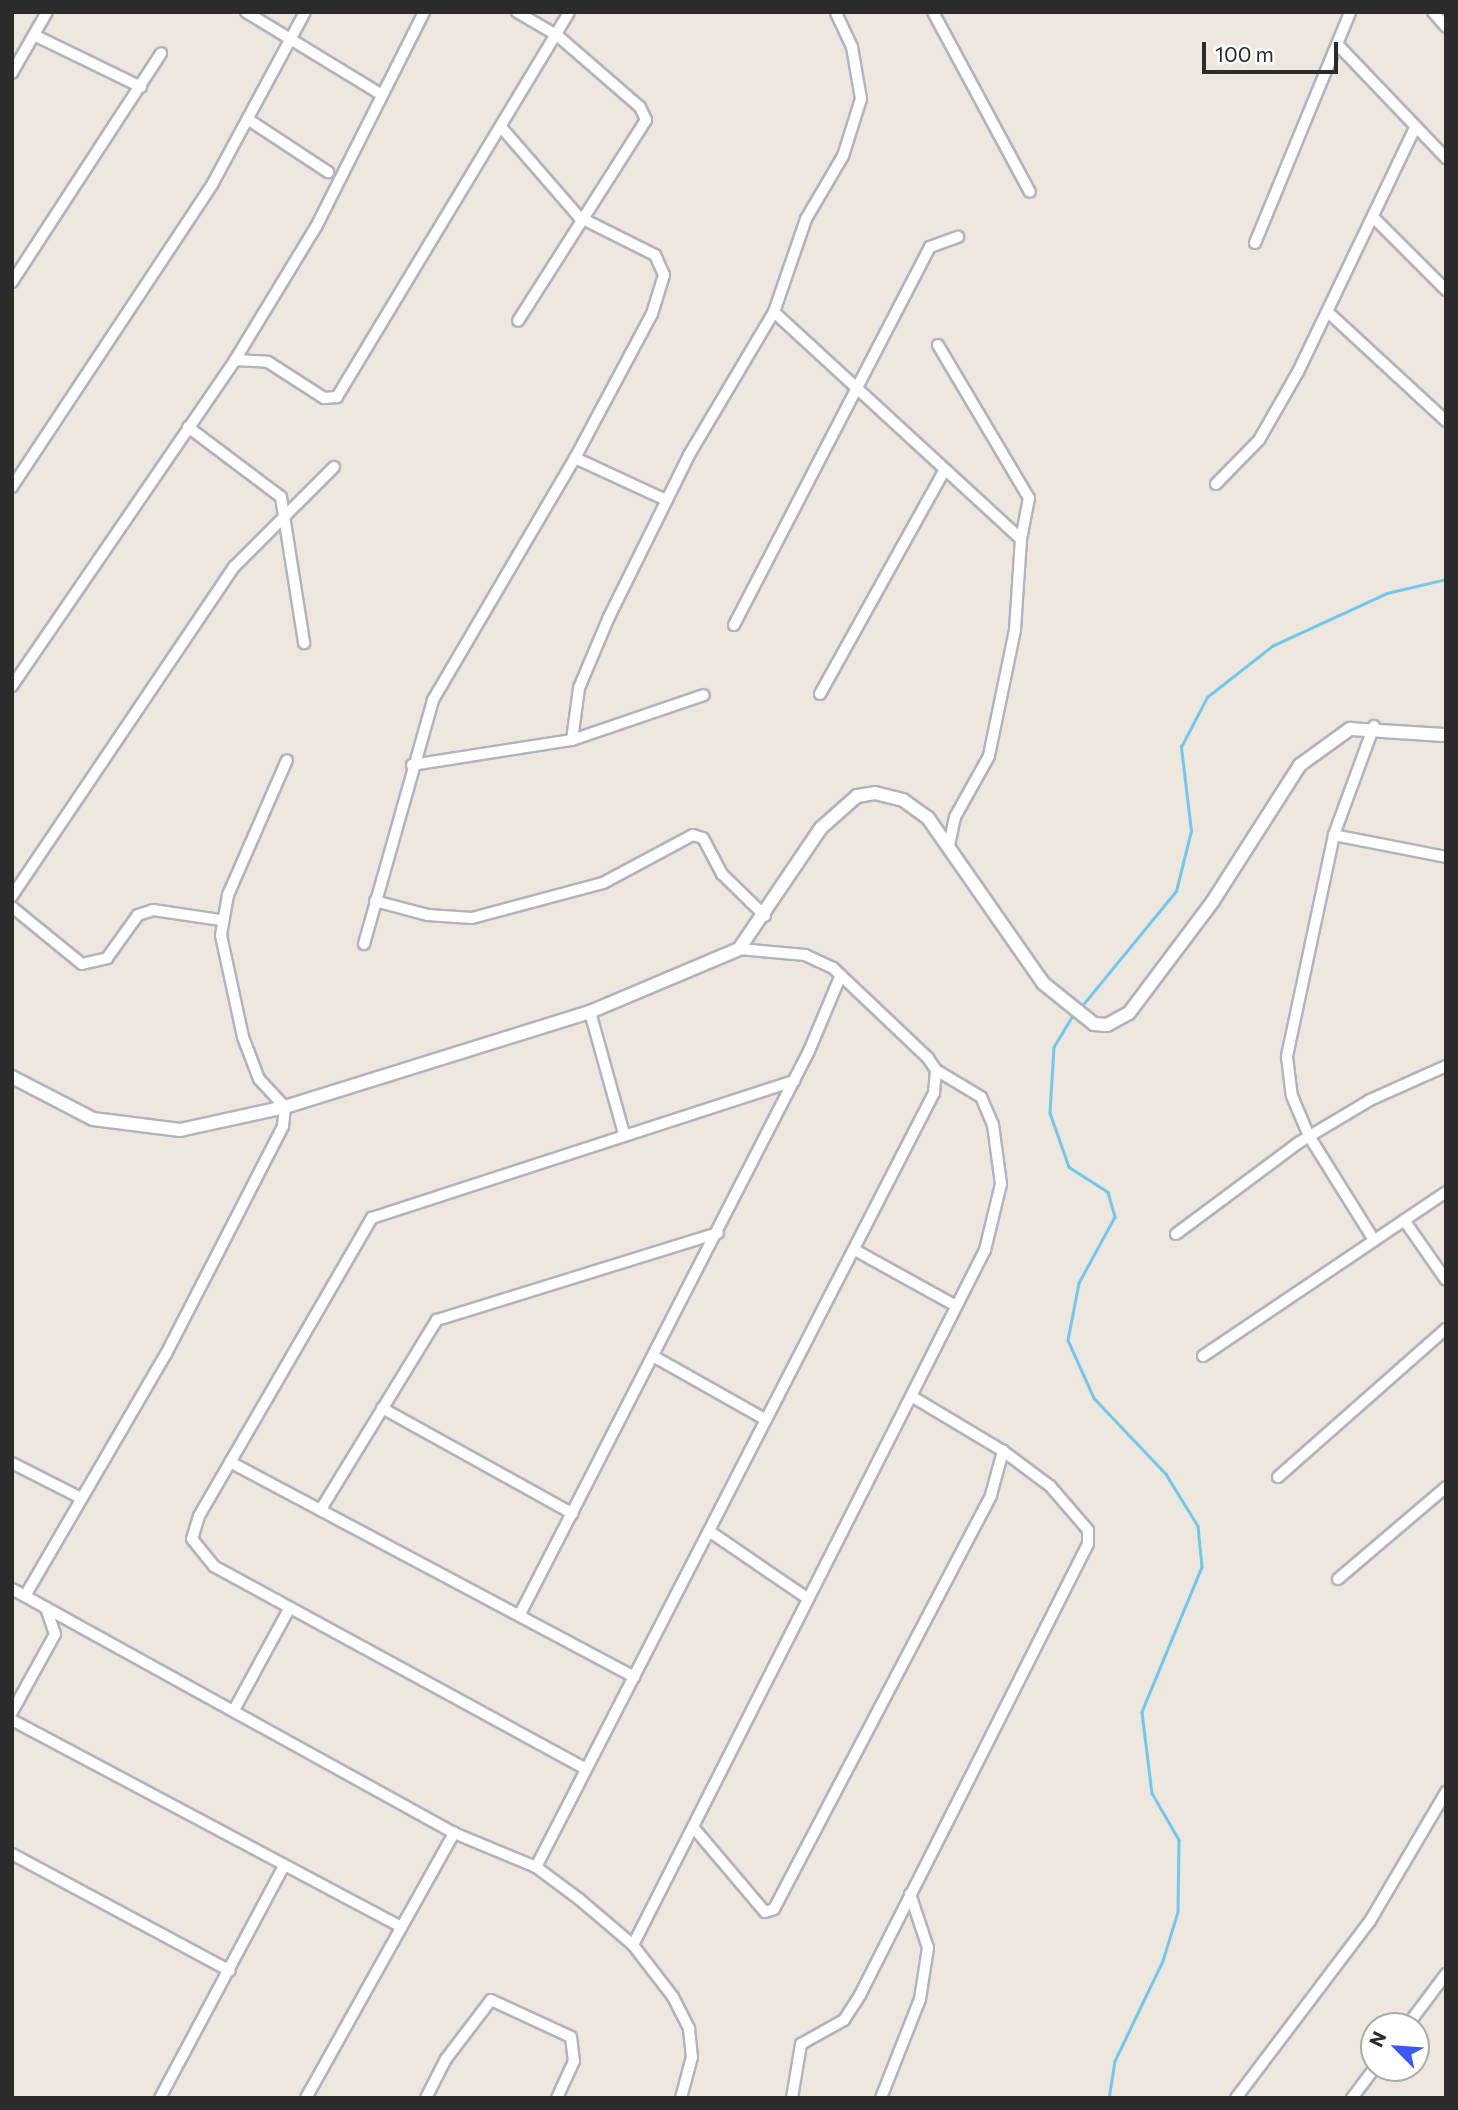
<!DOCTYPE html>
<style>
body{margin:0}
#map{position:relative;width:1458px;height:2110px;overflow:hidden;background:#ede7dd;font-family:Commissioner,sans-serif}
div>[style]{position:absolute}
.stream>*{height:2.5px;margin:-1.25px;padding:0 1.25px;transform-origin:1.25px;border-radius:1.25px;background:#71c8ef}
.roads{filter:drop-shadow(2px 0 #b1b3bf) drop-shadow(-2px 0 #b1b3bf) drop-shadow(0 2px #b1b3bf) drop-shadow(0 -2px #b1b3bf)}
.minor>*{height:10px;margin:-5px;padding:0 5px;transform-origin:5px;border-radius:5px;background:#fff}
.tertiary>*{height:12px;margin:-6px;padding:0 6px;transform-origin:6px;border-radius:6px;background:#fff}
span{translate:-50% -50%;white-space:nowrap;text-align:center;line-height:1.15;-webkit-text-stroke:5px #fff;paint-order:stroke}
.frame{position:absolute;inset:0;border:14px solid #2b2b2b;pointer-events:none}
.north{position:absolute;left:1360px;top:2012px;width:70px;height:70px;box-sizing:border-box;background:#fff;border:2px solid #aaa;border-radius:50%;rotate:295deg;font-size:19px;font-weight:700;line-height:28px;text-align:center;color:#2b2b2b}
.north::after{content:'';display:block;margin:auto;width:24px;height:32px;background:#3d58fa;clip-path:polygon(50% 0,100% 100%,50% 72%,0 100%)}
.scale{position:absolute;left:1202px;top:42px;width:136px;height:32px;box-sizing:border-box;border:4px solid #2b2b2b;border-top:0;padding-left:9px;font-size:21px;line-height:24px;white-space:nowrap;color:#2b2b2b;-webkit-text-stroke:5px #fff;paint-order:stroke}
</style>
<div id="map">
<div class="stream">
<div style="left:1081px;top:1007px;width:150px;rotate:-50.7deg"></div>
<div style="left:1176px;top:891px;width:62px;rotate:-76deg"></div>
<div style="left:1191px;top:831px;width:85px;rotate:-96.8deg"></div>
<div style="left:1181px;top:747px;width:56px;rotate:-62.5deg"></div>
<div style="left:1207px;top:697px;width:83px;rotate:-38.1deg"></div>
<div style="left:1272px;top:646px;width:127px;rotate:-24.7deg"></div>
<div style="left:1387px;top:593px;width:61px;rotate:-13.3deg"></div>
<div style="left:1074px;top:1014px;width:39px;rotate:121deg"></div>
<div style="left:1054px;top:1047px;width:66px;rotate:93.5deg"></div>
<div style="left:1050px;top:1113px;width:57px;rotate:70.6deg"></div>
<div style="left:1069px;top:1167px;width:46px;rotate:32.7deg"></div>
<div style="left:1108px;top:1192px;width:26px;rotate:74deg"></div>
<div style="left:1115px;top:1217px;width:75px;rotate:118.6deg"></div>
<div style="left:1079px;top:1283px;width:58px;rotate:100.9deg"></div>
<div style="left:1068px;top:1340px;width:64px;rotate:65.9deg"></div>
<div style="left:1094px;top:1398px;width:105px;rotate:46.5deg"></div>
<div style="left:1166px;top:1474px;width:61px;rotate:58.4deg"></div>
<div style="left:1198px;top:1526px;width:41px;rotate:84.4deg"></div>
<div style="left:1202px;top:1567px;width:157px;rotate:112.5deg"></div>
<div style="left:1142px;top:1712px;width:82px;rotate:83deg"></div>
<div style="left:1152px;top:1793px;width:54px;rotate:60.1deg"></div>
<div style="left:1179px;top:1840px;width:72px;rotate:90.8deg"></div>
<div style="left:1178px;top:1912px;width:51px;rotate:107deg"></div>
<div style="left:1163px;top:1961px;width:111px;rotate:115.6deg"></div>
<div style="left:1115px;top:2061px;width:37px;rotate:99deg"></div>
</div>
<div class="roads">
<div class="minor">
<div style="left:246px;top:12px;width:159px;rotate:31.4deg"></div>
<div style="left:517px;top:12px;width:48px;rotate:30.3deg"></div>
<div style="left:558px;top:36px;width:108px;rotate:40.9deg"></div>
<div style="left:640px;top:107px;width:14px;rotate:65deg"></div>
<div style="left:646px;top:120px;width:238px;rotate:122.5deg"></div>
<div style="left:933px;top:12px;width:204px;rotate:61.7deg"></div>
<div style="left:1433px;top:12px;width:20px;rotate:49deg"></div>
<div style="left:34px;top:35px;width:119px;rotate:25.9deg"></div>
<div style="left:1337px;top:44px;width:158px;rotate:46.3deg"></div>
<div style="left:12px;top:73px;width:70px;rotate:-60.2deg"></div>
<div style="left:249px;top:120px;width:95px;rotate:33.4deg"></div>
<div style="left:1374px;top:218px;width:102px;rotate:45deg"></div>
<div style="left:1255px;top:243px;width:250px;rotate:-67.6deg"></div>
<div style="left:12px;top:282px;width:273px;rotate:-56.9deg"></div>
<div style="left:774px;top:312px;width:98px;rotate:-71deg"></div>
<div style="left:806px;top:219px;width:73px;rotate:-59.6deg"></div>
<div style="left:843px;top:156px;width:60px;rotate:-72.5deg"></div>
<div style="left:861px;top:99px;width:53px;rotate:-99.8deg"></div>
<div style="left:852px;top:47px;width:38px;rotate:-115deg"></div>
<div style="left:1329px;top:313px;width:159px;rotate:42.7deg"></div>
<div style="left:938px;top:345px;width:178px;rotate:59.3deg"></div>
<div style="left:1029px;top:498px;width:42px;rotate:101deg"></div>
<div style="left:235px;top:360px;width:33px;rotate:3deg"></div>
<div style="left:268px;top:362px;width:67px;rotate:32.7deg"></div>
<div style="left:324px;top:398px;width:13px;rotate:-4deg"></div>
<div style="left:337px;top:397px;width:449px;rotate:-58.9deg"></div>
<div style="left:188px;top:427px;width:116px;rotate:37deg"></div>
<div style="left:281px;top:497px;width:148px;rotate:81deg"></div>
<div style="left:575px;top:458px;width:100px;rotate:24.8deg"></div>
<div style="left:1216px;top:484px;width:62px;rotate:-45.7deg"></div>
<div style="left:1259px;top:440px;width:78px;rotate:-60.2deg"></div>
<div style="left:1298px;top:372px;width:271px;rotate:-64.4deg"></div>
<div style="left:12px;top:487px;width:364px;rotate:-56.5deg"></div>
<div style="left:213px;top:183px;width:194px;rotate:-61.7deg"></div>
<div style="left:734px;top:625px;width:426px;rotate:-62.6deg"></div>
<div style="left:930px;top:247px;width:30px;rotate:-20deg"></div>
<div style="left:12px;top:686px;width:395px;rotate:-55.6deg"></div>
<div style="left:235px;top:360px;width:156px;rotate:-58.7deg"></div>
<div style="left:316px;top:227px;width:241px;rotate:-63.3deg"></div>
<div style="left:820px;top:694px;width:257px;rotate:-60.9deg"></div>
<div style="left:1374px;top:726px;width:116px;rotate:110.2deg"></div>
<div style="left:1334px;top:835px;width:227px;rotate:102deg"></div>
<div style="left:1287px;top:1057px;width:39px;rotate:83deg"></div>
<div style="left:1292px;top:1096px;width:43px;rotate:67deg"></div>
<div style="left:1309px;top:1136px;width:123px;rotate:58deg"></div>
<div style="left:572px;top:740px;width:52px;rotate:-82.3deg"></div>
<div style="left:579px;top:688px;width:77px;rotate:-67.1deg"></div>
<div style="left:609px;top:617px;width:181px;rotate:-63.7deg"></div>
<div style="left:689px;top:455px;width:166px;rotate:-59.3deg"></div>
<div style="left:774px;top:312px;width:335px;rotate:42.6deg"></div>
<div style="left:1021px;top:539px;width:91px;rotate:93.8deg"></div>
<div style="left:1015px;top:630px;width:129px;rotate:101.7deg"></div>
<div style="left:989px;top:756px;width:70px;rotate:119.1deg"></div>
<div style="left:955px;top:817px;width:29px;rotate:102deg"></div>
<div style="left:412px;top:765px;width:162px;rotate:-8.9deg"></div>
<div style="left:572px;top:740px;width:139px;rotate:-18.8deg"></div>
<div style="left:1334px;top:835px;width:114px;rotate:11.1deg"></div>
<div style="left:12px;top:896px;width:398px;rotate:-56deg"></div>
<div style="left:235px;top:566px;width:140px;rotate:-45deg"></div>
<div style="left:375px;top:901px;width:55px;rotate:14.8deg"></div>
<div style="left:428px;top:915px;width:44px;rotate:3.9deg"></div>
<div style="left:472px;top:918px;width:136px;rotate:-15deg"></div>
<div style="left:603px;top:883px;width:102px;rotate:-28.1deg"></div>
<div style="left:693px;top:835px;width:10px;rotate:17deg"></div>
<div style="left:703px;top:838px;width:41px;rotate:62.2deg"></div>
<div style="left:722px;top:874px;width:60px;rotate:44.3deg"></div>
<div style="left:12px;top:907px;width:90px;rotate:39.2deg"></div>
<div style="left:82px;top:964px;width:26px;rotate:-13deg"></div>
<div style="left:107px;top:958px;width:53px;rotate:-54.2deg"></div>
<div style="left:138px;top:915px;width:16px;rotate:-18deg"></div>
<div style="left:153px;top:910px;width:69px;rotate:8.4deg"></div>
<div style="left:364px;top:944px;width:254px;rotate:-74.2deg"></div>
<div style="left:433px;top:700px;width:281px;rotate:-59.6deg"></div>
<div style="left:575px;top:458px;width:163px;rotate:-61.9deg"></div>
<div style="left:652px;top:314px;width:41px;rotate:-72.9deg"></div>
<div style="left:664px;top:275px;width:22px;rotate:-114deg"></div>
<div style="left:655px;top:255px;width:85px;rotate:-153.4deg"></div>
<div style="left:579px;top:217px;width:118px;rotate:-130.9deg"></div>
<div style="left:590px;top:1012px;width:127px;rotate:74.4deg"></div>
<div style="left:1404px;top:1220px;width:73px;rotate:55deg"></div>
<div style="left:1176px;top:1234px;width:152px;rotate:-36.7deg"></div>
<div style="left:1298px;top:1143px;width:84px;rotate:-30.8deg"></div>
<div style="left:1370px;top:1100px;width:83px;rotate:-24.1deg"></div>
<div style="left:855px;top:1250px;width:115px;rotate:29deg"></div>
<div style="left:653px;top:1356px;width:129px;rotate:29.4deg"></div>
<div style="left:1203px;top:1356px;width:293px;rotate:-34deg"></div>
<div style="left:382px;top:1408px;width:218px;rotate:29deg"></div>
<div style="left:230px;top:1462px;width:458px;rotate:28deg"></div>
<div style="left:12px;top:1463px;width:75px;rotate:26.9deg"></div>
<div style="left:1278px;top:1477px;width:224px;rotate:-41.4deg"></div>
<div style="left:321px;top:1509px;width:222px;rotate:-58.5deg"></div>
<div style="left:437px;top:1320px;width:294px;rotate:-17.2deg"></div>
<div style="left:709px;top:1531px;width:119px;rotate:34.4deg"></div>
<div style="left:1338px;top:1579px;width:142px;rotate:-40.4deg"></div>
<div style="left:12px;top:1589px;width:505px;rotate:28.9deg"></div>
<div style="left:454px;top:1833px;width:89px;rotate:22.5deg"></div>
<div style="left:536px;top:1867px;width:54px;rotate:36.7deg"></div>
<div style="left:579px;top:1899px;width:71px;rotate:40.4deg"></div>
<div style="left:633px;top:1945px;width:66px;rotate:52.4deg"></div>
<div style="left:673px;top:1997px;width:36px;rotate:63deg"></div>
<div style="left:689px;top:2029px;width:28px;rotate:84deg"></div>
<div style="left:692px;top:2057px;width:42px;rotate:105deg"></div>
<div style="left:25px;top:1596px;width:280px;rotate:-59.8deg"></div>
<div style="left:166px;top:1354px;width:256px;rotate:-62.8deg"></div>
<div style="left:283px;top:1126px;width:19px;rotate:-84deg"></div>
<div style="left:285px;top:1107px;width:38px;rotate:-133deg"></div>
<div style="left:259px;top:1079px;width:45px;rotate:-110.9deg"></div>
<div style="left:243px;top:1037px;width:104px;rotate:-102.2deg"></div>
<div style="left:221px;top:935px;width:41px;rotate:-80.1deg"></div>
<div style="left:228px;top:895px;width:147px;rotate:-66.4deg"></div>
<div style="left:520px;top:1614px;width:633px;rotate:-62.83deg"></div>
<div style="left:809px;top:1051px;width:82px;rotate:-67.2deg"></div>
<div style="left:234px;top:1710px;width:115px;rotate:-61.4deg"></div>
<div style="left:12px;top:1712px;width:89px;rotate:-61.1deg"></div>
<div style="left:55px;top:1634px;width:28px;rotate:-109deg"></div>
<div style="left:12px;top:1720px;width:439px;rotate:28deg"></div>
<div style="left:586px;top:1769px;width:424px;rotate:-151.4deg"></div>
<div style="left:214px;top:1566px;width:35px;rotate:-129deg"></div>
<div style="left:192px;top:1539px;width:24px;rotate:-73deg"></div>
<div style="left:199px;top:1516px;width:345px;rotate:-59.9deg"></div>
<div style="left:372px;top:1218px;width:444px;rotate:-18deg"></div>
<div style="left:693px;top:1827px;width:111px;rotate:49.7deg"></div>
<div style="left:765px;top:1912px;width:9px;rotate:-18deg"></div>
<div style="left:774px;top:1909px;width:467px;rotate:-62.3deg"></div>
<div style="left:991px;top:1495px;width:46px;rotate:-74.7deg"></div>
<div style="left:1003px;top:1451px;width:107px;rotate:-149.1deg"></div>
<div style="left:12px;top:1854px;width:247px;rotate:28.2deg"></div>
<div style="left:536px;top:1867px;width:870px;rotate:-62.79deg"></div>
<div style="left:934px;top:1093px;width:23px;rotate:-85deg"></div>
<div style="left:936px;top:1070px;width:14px;rotate:-124deg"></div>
<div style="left:928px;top:1058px;width:131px;rotate:-136.5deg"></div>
<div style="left:833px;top:968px;width:31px;rotate:-155deg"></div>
<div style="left:805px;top:955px;width:66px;rotate:-174.8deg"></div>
<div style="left:633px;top:1945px;width:779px;rotate:-63.14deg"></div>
<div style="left:985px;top:1250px;width:68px;rotate:-76.4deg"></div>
<div style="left:1001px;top:1184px;width:60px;rotate:-97.7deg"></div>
<div style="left:993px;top:1125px;width:30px;rotate:-113deg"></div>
<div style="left:981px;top:1097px;width:52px;rotate:-149deg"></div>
<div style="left:1407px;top:2026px;width:65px;rotate:-53.1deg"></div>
<div style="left:160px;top:2098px;width:261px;rotate:-61.9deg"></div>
<div style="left:306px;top:2098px;width:304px;rotate:-60.8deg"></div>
<div style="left:426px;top:2098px;width:44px;rotate:-62.9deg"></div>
<div style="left:446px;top:2059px;width:74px;rotate:-52.7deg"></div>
<div style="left:491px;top:2000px;width:88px;rotate:24.8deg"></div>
<div style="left:571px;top:2037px;width:24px;rotate:83deg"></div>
<div style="left:574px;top:2061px;width:41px;rotate:114.7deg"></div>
<div style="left:792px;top:2098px;width:55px;rotate:-80.5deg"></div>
<div style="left:801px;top:2044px;width:49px;rotate:-29.2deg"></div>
<div style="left:844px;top:2020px;width:30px;rotate:-57deg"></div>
<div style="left:860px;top:1995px;width:505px;rotate:-63.18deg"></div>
<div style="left:1088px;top:1544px;width:14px;rotate:-90deg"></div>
<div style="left:1088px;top:1530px;width:58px;rotate:-130.8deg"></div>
<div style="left:1050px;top:1486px;width:59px;rotate:-143.3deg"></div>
<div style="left:881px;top:2098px;width:106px;rotate:-68.5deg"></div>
<div style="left:920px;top:1999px;width:52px;rotate:-81.1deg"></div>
<div style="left:928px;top:1948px;width:57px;rotate:-108.4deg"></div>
<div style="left:1236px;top:2098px;width:222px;rotate:-52.9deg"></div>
<div style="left:1370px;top:1921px;width:150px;rotate:-59.5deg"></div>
<div style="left:1352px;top:2098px;width:38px;rotate:-53deg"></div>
</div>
<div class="tertiary">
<div style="left:12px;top:1077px;width:91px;rotate:27.4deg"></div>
<div style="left:93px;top:1119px;width:88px;rotate:7.2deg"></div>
<div style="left:180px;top:1130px;width:107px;rotate:-12.4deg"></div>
<div style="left:285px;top:1107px;width:319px;rotate:-17.3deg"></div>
<div style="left:590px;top:1012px;width:162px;rotate:-22.9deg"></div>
<div style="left:739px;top:949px;width:146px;rotate:-55.9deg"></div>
<div style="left:821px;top:828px;width:48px;rotate:-41.6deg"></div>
<div style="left:857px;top:796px;width:18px;rotate:-9deg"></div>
<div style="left:875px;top:793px;width:29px;rotate:14deg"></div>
<div style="left:903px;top:800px;width:31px;rotate:36deg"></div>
<div style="left:928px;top:818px;width:201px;rotate:55.1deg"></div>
<div style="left:1043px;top:983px;width:65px;rotate:38.8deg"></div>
<div style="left:1094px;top:1024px;width:13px;rotate:4deg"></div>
<div style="left:1107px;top:1025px;width:25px;rotate:-29deg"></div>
<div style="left:1129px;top:1013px;width:140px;rotate:-53.1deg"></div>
<div style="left:1213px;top:901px;width:161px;rotate:-57.4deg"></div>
<div style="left:1300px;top:765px;width:62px;rotate:-35.8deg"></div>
<div style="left:1350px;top:729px;width:96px;rotate:3.6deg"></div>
</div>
</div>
<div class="frame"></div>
<div class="north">N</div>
<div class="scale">100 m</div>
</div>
